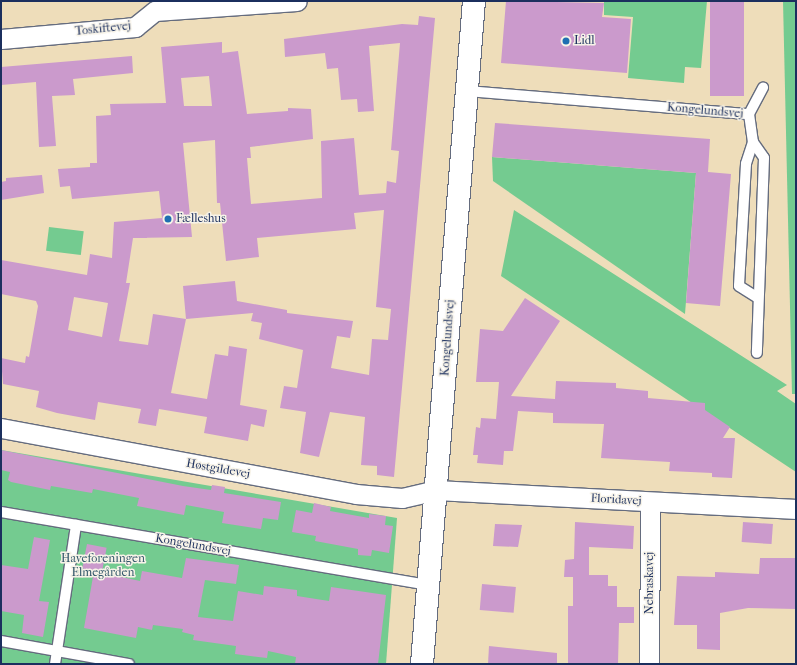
<!DOCTYPE html>
<meta charset="utf-8">
<style>
body{margin:0}
#map{position:relative;width:797px;height:665px;overflow:hidden;background:#eeddba;font-family:"IM FELL French Canon",serif}
div>[style]{position:absolute}
.green>*{inset:0;background:#74cb90;transform-origin:0 0}
.building>*{inset:0;background:#cb9acc;transform-origin:0 0}
.roads{filter:drop-shadow(1px 0 #656c7e) drop-shadow(-1px 0 #656c7e) drop-shadow(0 1px #656c7e) drop-shadow(0 -1px #656c7e)}
.service>*{height:10px;margin:-5px;padding:0 5px;transform-origin:5px;border-radius:5px;background:#fff}
.minor>*{height:19px;margin:-9.5px;padding:0 9.5px;transform-origin:9.5px;border-radius:9.5px;background:#fff}
.tertiary>*{height:22px;margin:-11px;padding:0 11px;transform-origin:11px;border-radius:11px;background:#fff}
.dots>*{width:11px;height:11px;translate:-50% -50%;box-sizing:border-box;border:2px solid #f7f3e8;border-radius:50%}
span{translate:-50% -50%;white-space:nowrap;text-align:center;line-height:1.15;-webkit-text-stroke:3px #f7f3e8;paint-order:stroke}
.street-label{font-size:12px;color:#1b2f5e}
.poi-label{font-size:12px;color:#1b2f5e}
.left{translate:0 -50%;text-align:left}
.park-label{font-size:12px;color:#31566a}
.frame{position:absolute;inset:0;border:2px solid #1b2f5e;pointer-events:none}
</style>
<div id="map">
<div class="green">
<div style="clip-path:polygon(604px 1px,707px 1px,701px 68px,685px 67px,684px 83px,628px 78px,633px 17px,604px 15px)"></div>
<div style="clip-path:polygon(783px 1px,796px 1px,796px 394px,792px 394px)"></div>
<div style="clip-path:polygon(492px 157px,696px 173px,685px 314px,493px 181px)"></div>
<div style="clip-path:polygon(514px 210px,787px 385px,777px 391px,796px 404px,796px 472px,501px 276px)"></div>
<div style="left:49px;top:227px;width:35px;height:24px;rotate:7deg"></div>
<div style="clip-path:polygon(1px 450px,397px 518px,386px 664px,1px 664px)"></div>
</div>
<div class="building">
<div style="clip-path:polygon(506px 1px,604px 3px,602px 17px,631px 19px,627px 73px,501px 63px)"></div>
<div style="left:710px;top:1px;width:34px;height:95px"></div>
<div style="clip-path:polygon(evenodd,419px 16px,435px 18px,394px 477px,377px 475px,377px 466px,361px 465px,365px 417px,330px 412px,319px 457px,300px 453px,306px 412px,280px 408px,284px 386px,297px 388px,303px 350px,259px 339px,262px 323px,251px 321px,253px 313px,186px 319px,171px 393px,207px 399px,215px 354px,228px 356px,229px 346px,247px 349px,240px 405px,267px 410px,264px 427px,251px 424px,248px 441px,204px 433px,207px 417px,159px 409px,156px 426px,138px 423px,141px 409px,98px 402px,95px 420px,57px 413px,36px 407px,39px 391px,3px 384px,1px 358px,25px 363px,26px 356px,29px 357px,38px 306px,36px 301px,1px 294px,1px 260px,87px 275px,90px 254px,112px 258px,114px 222px,162px 218px,159px 191px,72px 199px,70px 186px,60px 187px,58px 169px,90px 167px,90px 163px,97px 163px,96px 116px,111px 115px,110px 104px,166px 103px,161px 47px,222px 42px,222px 53px,238px 51px,247px 114px,288px 111px,288px 108px,311px 109px,313px 139px,250px 147px,251px 158px,247px 158px,251px 204px,322px 198px,321px 141px,354px 138px,359px 195px,386px 193px,387px 181px,396px 183px,399px 151px,391px 150px,400px 43px,369px 46px,374px 111px,358px 112px,357px 99px,341px 100px,338px 68px,327px 69px,325px 53px,285px 57px,284px 39px,402px 24px,418px 25px,419px 16px,209px 76px,212px 106px,184px 106px,181px 78px,209px 76px,419px 16px,215px 140px,217px 203px,220px 203px,226px 261px,259px 257px,257px 238px,356px 229px,354px 213px,384px 210px,376px 307px,391px 309px,388px 340px,372px 339px,369px 375px,331px 368px,337px 336px,350px 338px,353px 321px,287px 313px,287px 310px,237px 301px,235px 281px,183px 286px,186px 319px,153px 314px,148px 345px,119px 341px,130px 283px,126px 283px,133px 238px,192px 237px,183px 143px,215px 140px,419px 16px,74px 297px,108px 303px,102px 337px,68px 330px,74px 297px)"></div>
<div style="clip-path:polygon(132px 56px,133px 73px,73px 79px,75px 95px,52px 96px,56px 146px,39px 147px,36px 82px,1px 85px,1px 67px)"></div>
<div style="clip-path:polygon(495px 123px,710px 139px,708px 172px,731px 174px,720px 306px,686px 303px,696px 173px,492px 157px)"></div>
<div style="clip-path:polygon(42px 175px,44px 193px,1px 200px,1px 182px,6px 181px,6px 178px)"></div>
<div style="clip-path:polygon(525px 298px,560px 321px,511px 396px,555px 399px,556px 381px,616px 383px,616px 388px,648px 391px,648px 398px,705px 403px,705px 410px,730px 427px,723px 438px,735px 438px,732px 478px,712px 477px,712px 473px,669px 471px,670px 462px,601px 458px,604px 424px,553px 423px,553px 413px,518px 411px,513px 451px,504px 451px,503px 465px,477px 463px,478px 455px,473px 455px,476px 427px,480px 428px,481px 418px,496px 419px,499px 382px,476px 382px,480px 329px,503px 331px)"></div>
<div style="clip-path:polygon(1px 450px,183px 486px,211px 490px,212px 485px,225px 487px,224px 493px,281px 502px,278px 520px,263px 518px,261px 529px,222px 523px,224px 512px,186px 505px,184px 515px,137px 506px,139px 498px,93px 489px,92px 493px,51px 486px,50px 490px,11px 482px,8px 480px,10px 472px,1px 470px)"></div>
<div style="clip-path:polygon(314px 503px,331px 507px,330px 511px,369px 518px,369px 514px,386px 516px,385px 525px,393px 526px,389px 553px,372px 550px,371px 556px,358px 555px,358px 549px,315px 541px,316px 536px,292px 532px,296px 510px,312px 513px)"></div>
<div style="clip-path:polygon(575px 522px,634px 526px,633px 549px,589px 547px,589px 575px,608px 575px,608px 586px,617px 586px,617px 607px,634px 607px,634px 623px,619px 623px,618px 664px,568px 664px,568px 606px,573px 606px,573px 577px,564px 577px,565px 560px,574px 559px)"></div>
<div style="left:743px;top:522px;width:30px;height:20px;rotate:4deg"></div>
<div style="clip-path:polygon(495px 524px,522px 525px,518px 547px,493px 546px)"></div>
<div style="clip-path:polygon(34px 537px,50px 540px,39px 601px,49px 602px,43px 637px,22px 633px,24px 615px,1px 611px,1px 565px,28px 569px)"></div>
<div style="left:87px;top:544px;width:20px;height:25px;rotate:11deg"></div>
<div style="clip-path:polygon(186px 558px,239px 565px,236px 584px,205px 580px,198px 617px,233px 621px,238px 591px,263px 595px,264px 586px,297px 590px,297px 596px,329px 601px,331px 587px,386px 595px,378px 664px,295px 664px,296px 657px,268px 651px,267px 658px,235px 654px,236px 646px,193px 640px,194px 635px,182px 632px,183px 629px,153px 625px,152px 630px,138px 627px,136px 638px,84px 628px,94px 571px,140px 581px,142px 571px,182px 578px)"></div>
<div style="clip-path:polygon(760px 558px,796px 558px,796px 609px,748px 608px,720px 613px,720px 650px,697px 649px,697px 625px,674px 625px,677px 576px,715px 577px,715px 572px,759px 574px)"></div>
<div style="left:482px;top:584px;width:34px;height:26px;rotate:5deg"></div>
<div style="clip-path:polygon(489px 646px,557px 653px,557px 664px,488px 664px)"></div>
</div>
<div class="roads">
<div class="service">
<div style="left:467px;top:91px;width:283px;rotate:4.7deg"></div>
<div style="left:749px;top:114px;width:28px;rotate:82deg"></div>
<div style="left:753px;top:142px;width:19px;rotate:55deg"></div>
<div style="left:764px;top:158px;width:195px;rotate:92.1deg"></div>
<div style="left:749px;top:114px;width:30px;rotate:-62deg"></div>
<div style="left:753px;top:142px;width:23px;rotate:108deg"></div>
<div style="left:746px;top:164px;width:122px;rotate:93.3deg"></div>
<div style="left:739px;top:286px;width:22px;rotate:32deg"></div>
<div style="left:1px;top:512px;width:434px;rotate:9.7deg"></div>
<div style="left:1px;top:641px;width:130px;rotate:10.2deg"></div>
<div style="left:55px;top:664px;width:141px;rotate:-81.4deg"></div>
</div>
<div class="minor">
<div style="left:1px;top:39px;width:135px;rotate:-5.1deg"></div>
<div style="left:135px;top:27px;width:26px;rotate:-39deg"></div>
<div style="left:155px;top:11px;width:142px;rotate:-4deg"></div>
<div style="left:1px;top:428px;width:361px;rotate:10.5deg"></div>
<div style="left:356px;top:494px;width:46px;rotate:5deg"></div>
<div style="left:402px;top:498px;width:35px;rotate:-13deg"></div>
<div style="left:436px;top:490px;width:361px;rotate:3deg"></div>
<div style="left:649px;top:664px;width:162px;rotate:-89.6deg"></div>
</div>
<div class="tertiary">
<div style="left:422px;top:664px;width:665px;rotate:-85.52deg"></div>
</div>
</div>
<div class="dots">
<div style="left:566px;top:41px;background:#1f6fb2"></div>
<div style="left:168px;top:219px;background:#1f6fb2"></div>
</div>
<div class="street-label">
<span style="left:103px;top:29px;rotate:-6deg">Toskiftevej</span>
<span style="left:705px;top:111px;rotate:5deg">Kongelundsvej</span>
<span style="left:448px;top:338px;rotate:-86deg">Kongelundsvej</span>
<span style="left:218px;top:469px;rotate:10deg">Høstgildevej</span>
<span style="left:616px;top:500px;rotate:3deg">Floridavej</span>
<span style="left:193px;top:545px;rotate:10deg">Kongelundsvej</span>
<span style="left:650px;top:583px;rotate:-90deg">Nebraskavej</span>
</div>
<div class="poi-label">
<span class="left" style="left:574px;top:41px">Lidl</span>
<span class="left" style="left:176px;top:219px">Fælleshus</span>
</div>
<div class="park-label">
<span style="left:103px;top:566px">Haveforeningen<br>Elmegården</span>
</div>
<div class="frame"></div>
</div>
